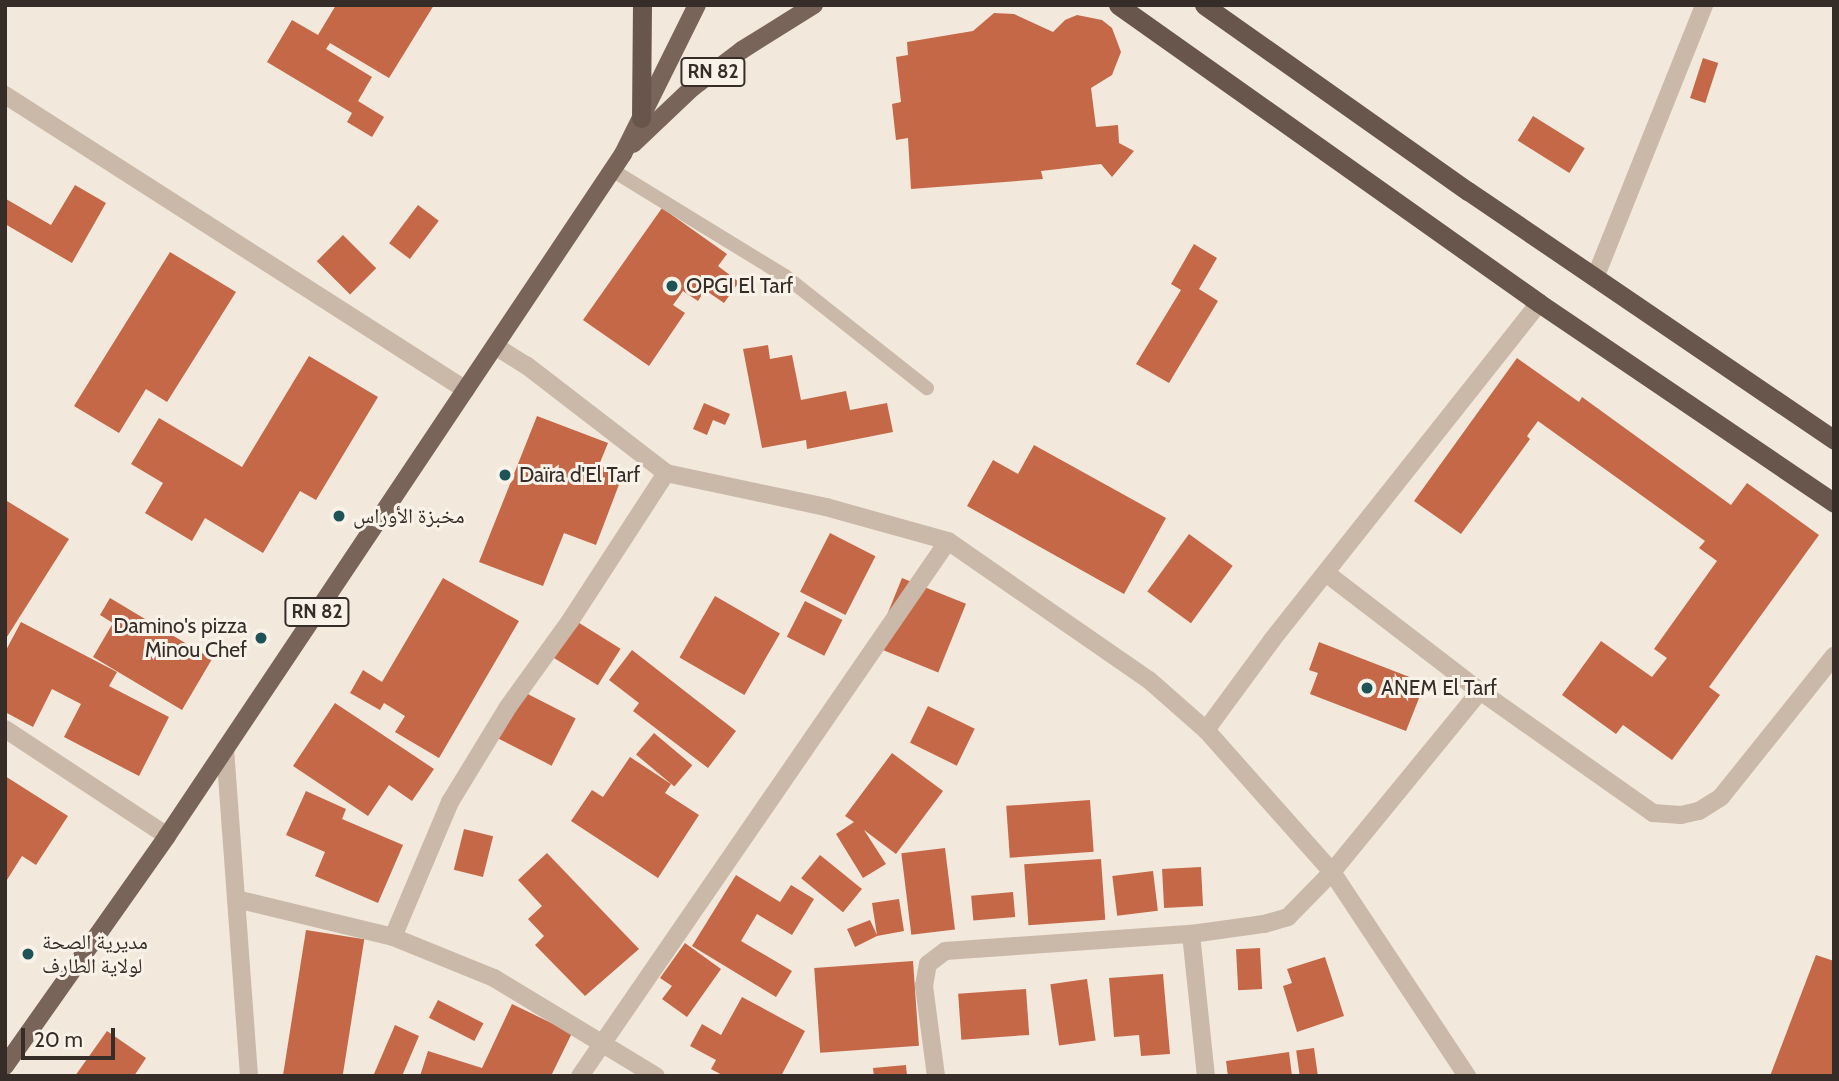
<!DOCTYPE html>
<meta charset="utf-8">
<style>
body{margin:0}
#map{position:relative;width:1839px;height:1081px;overflow:hidden;background:#f2e8dc;font-family:Cabin,"Noto Naskh Arabic",sans-serif}
div>[style]{position:absolute}
.building>*{inset:0;background:#c56847;transform-origin:0 0}
.service>*{height:14px;margin:-7px;padding:0 7px;transform-origin:7px;border-radius:7px;background:#cab8a8}
.minor>*{height:18px;margin:-9px;padding:0 9px;transform-origin:9px;border-radius:9px;background:#cab8a8}
.primary>*{height:18px;margin:-9px;padding:0 9px;transform-origin:9px;border-radius:9px;background:#796459}
.trunk>*{height:19px;margin:-9.5px;padding:0 9.5px;transform-origin:9.5px;border-radius:9.5px;background:#68564c}
.dots>*{width:19px;height:19px;translate:-50% -50%;box-sizing:border-box;border:4px solid #f9f2e8;border-radius:50%}
span{translate:-50% -50%;white-space:nowrap;text-align:center;line-height:1.15;-webkit-text-stroke:6px #f9f2e8;paint-order:stroke}
.shield-label span{padding:2px 5px;background:#f9f2e8;border:2px solid;border-radius:5px;-webkit-text-stroke-width:0}
.shield-label{font-size:19px;color:#372d28;font-weight:700}
.poi-label{font-size:21px;color:#372d28}
.left{translate:0 -50%;text-align:left}
.right{translate:-100% -50%;text-align:right}
.frame{position:absolute;inset:0;border:7px solid #372d28;pointer-events:none}
.scale{position:absolute;left:21px;top:1028px;width:94px;height:32px;box-sizing:border-box;border:4px solid #372d28;border-top:0;padding-left:9px;font-size:21px;line-height:24px;white-space:nowrap;color:#372d28;-webkit-text-stroke:5px #f9f2e8;paint-order:stroke}
</style>
<div id="map">
<div class="building">
<div style="clip-path:polygon(336px 5px,434px 5px,389px 78px,330px 43px,326px 49px,372px 77px,358px 101px,384px 117px,372px 137px,347px 122px,352px 113px,267px 62px,292px 20px,318px 35px)"></div>
<div style="clip-path:polygon(994px 13px,1014px 14px,1053px 32px,1065px 20px,1077px 15px,1102px 20px,1112px 28px,1121px 52px,1112px 75px,1091px 88px,1096px 127px,1118px 125px,1119px 143px,1134px 151px,1112px 177px,1101px 164px,1041px 171px,1043px 179px,911px 189px,908px 138px,896px 140px,892px 104px,901px 102px,896px 57px,908px 55px,907px 42px,973px 31px)"></div>
<div style="left:1703px;top:58px;width:16px;height:42px;rotate:18deg"></div>
<div style="left:1533px;top:116px;width:61px;height:29px;rotate:32deg"></div>
<div style="clip-path:polygon(75px 185px,106px 203px,72px 263px,5px 224px,6px 199px,51px 225px)"></div>
<div style="left:418px;top:205px;width:26px;height:48px;rotate:37deg"></div>
<div style="clip-path:polygon(662px 208px,727px 254px,718px 266px,739px 282px,724px 303px,705px 290px,698px 301px,683px 291px,673px 305px,685px 313px,649px 366px,583px 320px)"></div>
<div style="left:343px;top:235px;width:47px;height:37px;rotate:45deg"></div>
<div style="clip-path:polygon(1194px 244px,1217px 258px,1199px 289px,1218px 301px,1169px 383px,1136px 364px,1181px 290px,1171px 284px)"></div>
<div style="clip-path:polygon(170px 252px,236px 292px,167px 402px,146px 389px,119px 433px,74px 406px)"></div>
<div style="clip-path:polygon(768px 345px,770px 359px,792px 355px,801px 400px,846px 391px,850px 410px,887px 403px,893px 432px,807px 449px,806px 440px,762px 448px,743px 349px)"></div>
<div style="clip-path:polygon(309px 356px,378px 397px,316px 500px,300px 491px,263px 553px,205px 518px,192px 541px,145px 513px,163px 483px,131px 464px,159px 418px,242px 467px)"></div>
<div style="clip-path:polygon(1517px 358px,1579px 402px,1582px 397px,1731px 505px,1747px 483px,1819px 535px,1709px 687px,1720px 695px,1672px 760px,1623px 725px,1616px 734px,1562px 695px,1601px 641px,1652px 677px,1667px 658px,1654px 649px,1717px 561px,1699px 548px,1705px 541px,1538px 421px,1527px 436px,1530px 439px,1461px 534px,1414px 501px)"></div>
<div style="clip-path:polygon(704px 403px,730px 414px,725px 425px,713px 420px,707px 435px,693px 429px)"></div>
<div style="clip-path:polygon(537px 416px,608px 443px,599px 465px,623px 474px,596px 545px,564px 533px,543px 586px,479px 562px)"></div>
<div style="clip-path:polygon(1034px 445px,1166px 518px,1124px 594px,967px 506px,993px 460px,1018px 474px)"></div>
<div style="clip-path:polygon(7px 501px,69px 539px,5px 640px,5px 504px)"></div>
<div style="left:830px;top:533px;width:51px;height:66px;rotate:27deg"></div>
<div style="left:1189px;top:534px;width:54px;height:71px;rotate:36deg"></div>
<div style="clip-path:polygon(443px 578px,519px 621px,439px 758px,395px 732px,405px 716px,384px 703px,380px 710px,350px 693px,363px 670px,382px 682px)"></div>
<div style="left:902px;top:578px;width:69px;height:74px;rotate:22deg"></div>
<div style="left:715px;top:596px;width:75px;height:71px;rotate:30deg"></div>
<div style="clip-path:polygon(110px 598px,212px 659px,182px 710px,93px 657px,113px 623px,100px 615px)"></div>
<div style="left:805px;top:601px;width:42px;height:40px;rotate:27deg"></div>
<div style="left:568px;top:616px;width:62px;height:43px;rotate:32deg"></div>
<div style="clip-path:polygon(21px 622px,117px 672px,109px 686px,169px 717px,139px 776px,64px 737px,81px 704px,52px 689px,33px 727px,5px 712px,5px 652px)"></div>
<div style="clip-path:polygon(1319px 642px,1425px 683px,1406px 731px,1310px 694px,1318px 673px,1309px 670px)"></div>
<div style="clip-path:polygon(632px 650px,736px 731px,708px 768px,633px 711px,639px 703px,609px 680px)"></div>
<div style="left:516px;top:688px;width:67px;height:53px;rotate:27deg"></div>
<div style="clip-path:polygon(335px 703px,434px 769px,412px 801px,389px 785px,368px 816px,293px 766px)"></div>
<div style="left:928px;top:706px;width:52px;height:41px;rotate:26deg"></div>
<div style="left:654px;top:733px;width:50px;height:28px;rotate:40deg"></div>
<div style="clip-path:polygon(892px 753px,943px 791px,896px 854px,864px 830px,886px 864px,863px 878px,836px 834px,854px 822px,845px 816px)"></div>
<div style="clip-path:polygon(630px 757px,671px 784px,665px 793px,699px 815px,658px 878px,571px 821px,592px 790px,603px 797px)"></div>
<div style="clip-path:polygon(5px 776px,68px 816px,36px 865px,22px 856px,5px 883px)"></div>
<div style="clip-path:polygon(306px 791px,346px 809px,342px 819px,403px 845px,378px 903px,315px 876px,325px 852px,286px 835px)"></div>
<div style="left:1090px;top:800px;width:52px;height:84px;rotate:86deg"></div>
<div style="left:464px;top:829px;width:30px;height:42px;rotate:14deg"></div>
<div style="left:945px;top:848px;width:82px;height:44px;rotate:83deg"></div>
<div style="clip-path:polygon(547px 853px,639px 949px,585px 996px,535px 945px,544px 936px,528px 919px,542px 906px,518px 880px)"></div>
<div style="left:820px;top:855px;width:54px;height:30px;rotate:39deg"></div>
<div style="left:1101px;top:859px;width:61px;height:77px;rotate:86deg"></div>
<div style="left:1201px;top:867px;width:39px;height:39px;rotate:87deg"></div>
<div style="left:1153px;top:871px;width:40px;height:41px;rotate:83deg"></div>
<div style="clip-path:polygon(736px 875px,780px 902px,791px 885px,814px 899px,792px 935px,757px 914px,741px 941px,792px 971px,776px 997px,692px 946px)"></div>
<div style="left:1013px;top:892px;width:25px;height:42px;rotate:85deg"></div>
<div style="clip-path:polygon(899px 899px,904px 931px,877px 936px,855px 947px,847px 929px,870px 920px,877px 935px,872px 903px)"></div>
<div style="left:306px;top:930px;width:59px;height:148px;rotate:9deg"></div>
<div style="clip-path:polygon(685px 943px,721px 969px,687px 1017px,662px 999px,672px 986px,660px 978px)"></div>
<div style="left:1260px;top:948px;width:41px;height:24px;rotate:87deg"></div>
<div style="clip-path:polygon(1816px 955px,1834px 961px,1834px 1076px,1770px 1076px)"></div>
<div style="clip-path:polygon(1325px 957px,1344px 1016px,1297px 1032px,1283px 986px,1292px 983px,1287px 969px)"></div>
<div style="left:913px;top:961px;width:85px;height:99px;rotate:86deg"></div>
<div style="clip-path:polygon(1163px 974px,1170px 1054px,1141px 1056px,1139px 1035px,1114px 1037px,1109px 978px)"></div>
<div style="left:1087px;top:979px;width:62px;height:37px;rotate:82deg"></div>
<div style="left:1026px;top:989px;width:46px;height:68px;rotate:86deg"></div>
<div style="clip-path:polygon(742px 997px,805px 1031px,781px 1076px,724px 1076px,711px 1069px,716px 1060px,690px 1046px,702px 1024px,721px 1035px)"></div>
<div style="left:438px;top:1000px;width:51px;height:20px;rotate:27deg"></div>
<div style="clip-path:polygon(512px 1004px,572px 1033px,551px 1076px,420px 1076px,428px 1051px,482px 1068px)"></div>
<div style="clip-path:polygon(395px 1025px,419px 1036px,402px 1076px,380px 1076px,374px 1074px)"></div>
<div style="clip-path:polygon(107px 1031px,146px 1058px,134px 1076px,75px 1076px)"></div>
<div style="left:1314px;top:1048px;width:28px;height:18px;rotate:82deg"></div>
<div style="clip-path:polygon(1289px 1052px,1292px 1076px,1228px 1076px,1226px 1061px)"></div>
<div style="clip-path:polygon(906px 1065px,907px 1076px,874px 1076px,873px 1068px)"></div>
</div>
<div class="service">
<div style="left:612px;top:170px;width:203px;rotate:31.5deg"></div>
<div style="left:785px;top:276px;width:181px;rotate:38.3deg"></div>
</div>
<div class="minor">
<div style="left:5px;top:95px;width:547px;rotate:32.62deg"></div>
<div style="left:1595px;top:278px;width:294px;rotate:-68.2deg"></div>
<div style="left:495px;top:346px;width:36px;rotate:32deg"></div>
<div style="left:526px;top:365px;width:177px;rotate:37.6deg"></div>
<div style="left:666px;top:473px;width:164px;rotate:12deg"></div>
<div style="left:826px;top:507px;width:127px;rotate:15.6deg"></div>
<div style="left:948px;top:541px;width:244px;rotate:34.7deg"></div>
<div style="left:1149px;top:680px;width:76px;rotate:41.3deg"></div>
<div style="left:1206px;top:730px;width:190px;rotate:48.4deg"></div>
<div style="left:1332px;top:872px;width:245px;rotate:56.5deg"></div>
<div style="left:1326px;top:573px;width:194px;rotate:37.5deg"></div>
<div style="left:1480px;top:691px;width:212px;rotate:35.2deg"></div>
<div style="left:1653px;top:813px;width:28px;rotate:4deg"></div>
<div style="left:1681px;top:815px;width:18px;rotate:-13deg"></div>
<div style="left:1699px;top:811px;width:26px;rotate:-32deg"></div>
<div style="left:1721px;top:797px;width:181px;rotate:-51.3deg"></div>
<div style="left:5px;top:729px;width:194px;rotate:33.4deg"></div>
<div style="left:1206px;top:730px;width:112px;rotate:-53.7deg"></div>
<div style="left:1272px;top:640px;width:430px;rotate:-51.6deg"></div>
<div style="left:225px;top:749px;width:328px;rotate:85.8deg"></div>
<div style="left:236px;top:899px;width:162px;rotate:13.6deg"></div>
<div style="left:393px;top:937px;width:109px;rotate:22.1deg"></div>
<div style="left:494px;top:978px;width:189px;rotate:31.2deg"></div>
<div style="left:1191px;top:934px;width:74px;rotate:-7.8deg"></div>
<div style="left:1264px;top:924px;width:25px;rotate:-16deg"></div>
<div style="left:1288px;top:917px;width:63px;rotate:-45.6deg"></div>
<div style="left:1332px;top:872px;width:234px;rotate:-50.7deg"></div>
<div style="left:393px;top:937px;width:147px;rotate:-67.1deg"></div>
<div style="left:450px;top:802px;width:111px;rotate:-58.6deg"></div>
<div style="left:508px;top:707px;width:106px;rotate:-54.2deg"></div>
<div style="left:570px;top:621px;width:176px;rotate:-57deg"></div>
<div style="left:580px;top:1076px;width:649px;rotate:-55.48deg"></div>
<div style="left:936px;top:1076px;width:91px;rotate:-97.6deg"></div>
<div style="left:924px;top:986px;width:22px;rotate:-80deg"></div>
<div style="left:928px;top:964px;width:21px;rotate:-37deg"></div>
<div style="left:945px;top:951px;width:247px;rotate:-4deg"></div>
<div style="left:1191px;top:934px;width:143px;rotate:84deg"></div>
</div>
<div class="primary">
<div style="left:633px;top:144px;width:81px;rotate:-43.5deg"></div>
<div style="left:692px;top:88px;width:63px;rotate:-37.2deg"></div>
<div style="left:742px;top:50px;width:85px;rotate:-32deg"></div>
<div style="left:5px;top:1066px;width:281px;rotate:-54.8deg"></div>
<div style="left:167px;top:836px;width:820px;rotate:-56.23deg"></div>
<div style="left:623px;top:154px;width:166px;rotate:-63.6deg"></div>
</div>
<div class="trunk">
<div style="left:1118px;top:5px;width:516px;rotate:35.29deg"></div>
<div style="left:1539px;top:303px;width:356px;rotate:34.1deg"></div>
<div style="left:1204px;top:5px;width:323px;rotate:35.2deg"></div>
<div style="left:1468px;top:191px;width:443px;rotate:34.2deg"></div>
<div style="left:641px;top:118px;width:113px;rotate:-89.5deg"></div>
</div>
<div class="dots">
<div style="left:672px;top:286px;background:#1e5358"></div>
<div style="left:505px;top:475px;background:#1e5358"></div>
<div style="left:339px;top:516px;background:#1e5358"></div>
<div style="left:261px;top:638px;background:#1e5358"></div>
<div style="left:1367px;top:688px;background:#1e5358"></div>
<div style="left:28px;top:954px;background:#1e5358"></div>
</div>
<div class="shield-label">
<span style="left:713px;top:72px">RN 82</span>
<span style="left:317px;top:612px">RN 82</span>
</div>
<div class="poi-label">
<span class="left" style="left:686px;top:286px">OPGI El Tarf</span>
<span class="left" style="left:519px;top:475px">Daïra d'El Tarf</span>
<span class="left" style="left:353px;top:516px">مخبزة الأوراس</span>
<span class="right" style="left:247px;top:638px">Damino's pizza<br>Minou Chef</span>
<span class="left" style="left:1381px;top:688px">ANEM El Tarf</span>
<span class="left" style="left:42px;top:954px">مديرية الصحة<br>لولاية الطارف</span>
</div>
<div class="frame"></div>
<div class="scale">20 m</div>
</div>
